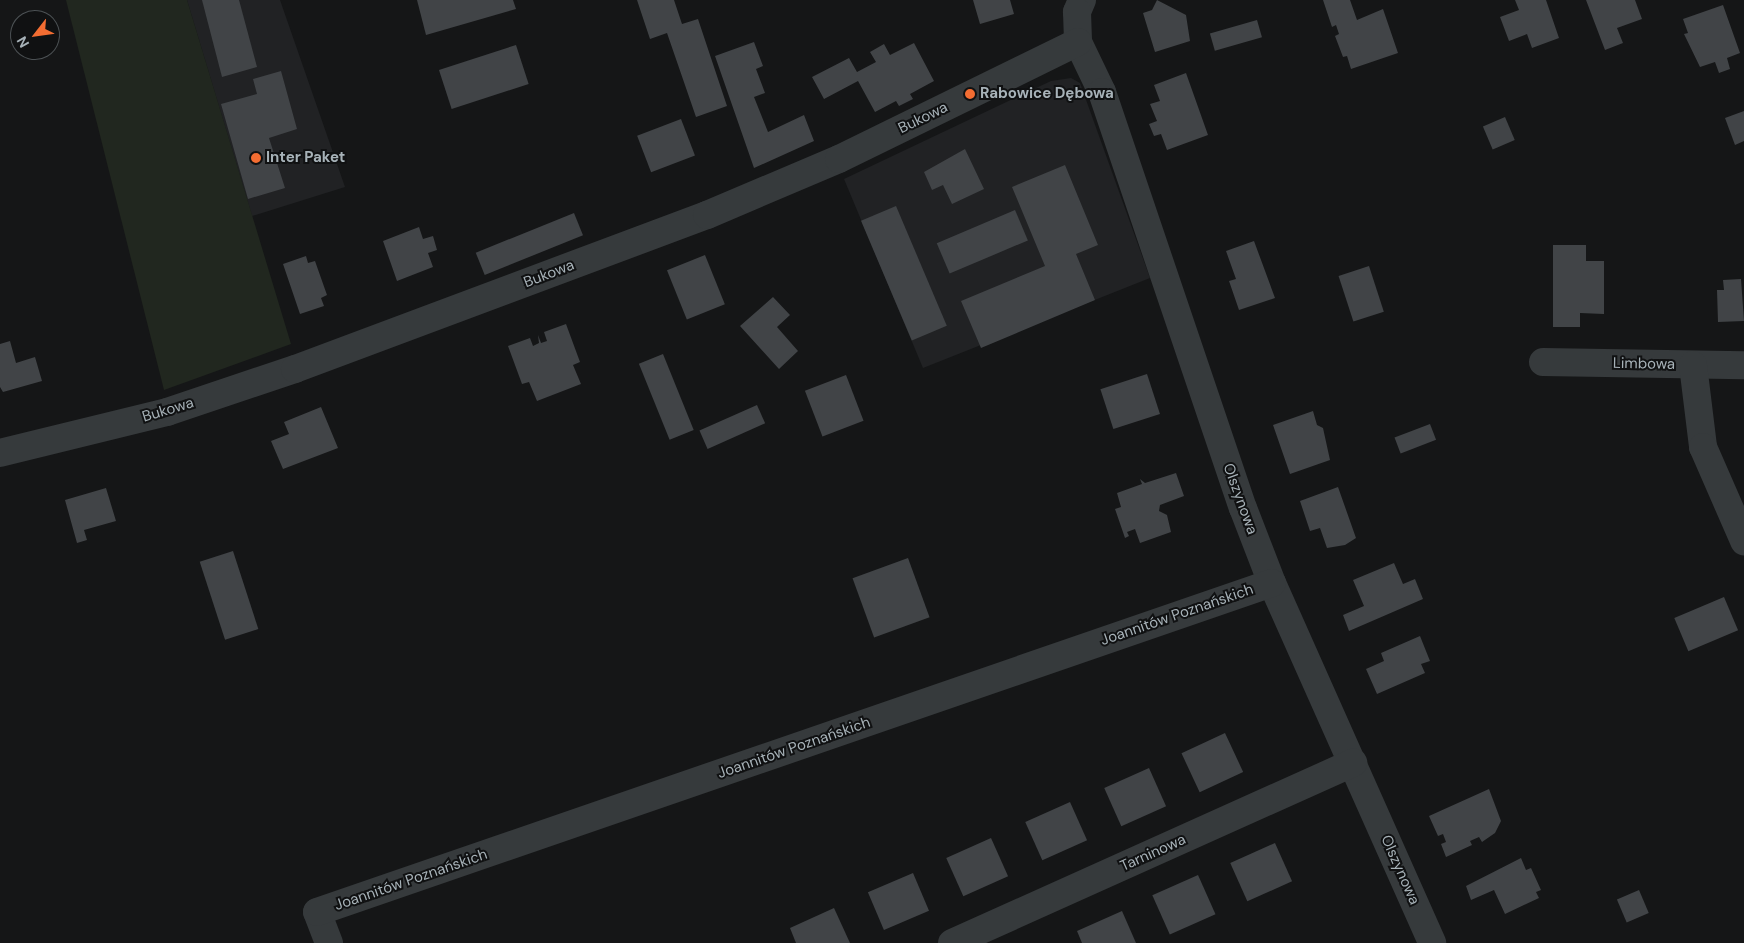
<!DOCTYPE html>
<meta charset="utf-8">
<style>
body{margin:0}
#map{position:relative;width:1744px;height:943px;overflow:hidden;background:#151617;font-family:"DM Sans",sans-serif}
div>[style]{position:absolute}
.built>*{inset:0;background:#212224}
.green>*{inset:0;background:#21271f}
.building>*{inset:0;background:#414447;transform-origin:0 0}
.minor>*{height:28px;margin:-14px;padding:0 14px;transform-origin:14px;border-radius:14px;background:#363a3c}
.dots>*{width:14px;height:14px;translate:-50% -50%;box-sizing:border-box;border:2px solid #101112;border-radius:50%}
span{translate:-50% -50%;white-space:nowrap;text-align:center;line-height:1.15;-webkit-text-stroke:4px #101112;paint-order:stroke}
.poi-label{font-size:15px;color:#a7b2b8;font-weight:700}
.left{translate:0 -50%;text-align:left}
.street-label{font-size:15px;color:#a7b2b8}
.north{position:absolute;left:10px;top:10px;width:50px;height:50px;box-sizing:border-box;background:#101112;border:1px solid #4c5154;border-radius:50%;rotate:240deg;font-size:14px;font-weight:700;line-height:20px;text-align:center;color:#a7b2b8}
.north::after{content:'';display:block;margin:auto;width:18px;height:22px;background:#f36d32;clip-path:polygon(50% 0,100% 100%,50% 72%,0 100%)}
</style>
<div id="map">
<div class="built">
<div style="clip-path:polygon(187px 0,280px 0,345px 187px,252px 216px)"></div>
<div style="clip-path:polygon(1071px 78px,1080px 83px,1150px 278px,923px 368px,844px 179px,1051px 81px)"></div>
</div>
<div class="green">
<div style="clip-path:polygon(66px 0,187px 0,291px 344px,164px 390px)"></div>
</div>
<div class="building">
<div style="clip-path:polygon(202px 0,239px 0,257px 67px,222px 77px)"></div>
<div style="clip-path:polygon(417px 0,513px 0,516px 9px,426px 35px)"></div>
<div style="clip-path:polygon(637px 0,674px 0,682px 24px,698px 19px,727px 106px,696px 117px,667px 33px,650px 39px)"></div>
<div style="clip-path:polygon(973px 0,1010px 0,1014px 14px,980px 24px)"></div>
<div style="clip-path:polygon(1157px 0,1186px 15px,1190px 41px,1155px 52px,1143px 13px,1152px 10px)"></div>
<div style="clip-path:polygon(1323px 0,1350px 0,1357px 20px,1383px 9px,1398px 53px,1351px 69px,1347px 56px,1343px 57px,1335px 36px,1339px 34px,1336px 25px,1332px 27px)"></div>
<div style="clip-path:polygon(1515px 0,1546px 0,1559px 38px,1532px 48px,1527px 34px,1509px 41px,1500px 17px,1519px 10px)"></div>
<div style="clip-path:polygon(1586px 0,1635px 0,1642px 19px,1617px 28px,1623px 43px,1605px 50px)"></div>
<div style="clip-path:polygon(1723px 5px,1740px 53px,1727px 58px,1730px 69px,1719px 73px,1715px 62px,1700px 67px,1684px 34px,1688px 33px,1683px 19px)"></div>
<div style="left:1257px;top:20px;width:18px;height:49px;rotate:74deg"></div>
<div style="clip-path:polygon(754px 42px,763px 66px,756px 69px,765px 93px,754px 97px,768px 132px,804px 115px,814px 141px,754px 168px,715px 56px)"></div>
<div style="clip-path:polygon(914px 43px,934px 81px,910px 94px,913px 99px,899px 106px,896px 101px,875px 112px,858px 81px,824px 99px,812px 77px,849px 58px,857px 72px,876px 62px,870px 52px,884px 44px,890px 55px)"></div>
<div style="left:516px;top:45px;width:41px;height:81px;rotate:72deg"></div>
<div style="clip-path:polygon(281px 71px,297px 129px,269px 138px,285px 188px,248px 199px,221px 104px,257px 94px,253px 79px)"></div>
<div style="clip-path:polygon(1186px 73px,1208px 135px,1167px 150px,1161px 134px,1154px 136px,1149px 124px,1157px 121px,1150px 104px,1160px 101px,1154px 85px)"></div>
<div style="clip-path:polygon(1744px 111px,1744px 141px,1735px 145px,1725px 118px)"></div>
<div style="left:1505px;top:117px;width:25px;height:24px;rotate:67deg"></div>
<div style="left:681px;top:119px;width:39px;height:47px;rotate:69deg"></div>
<div style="clip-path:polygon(965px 149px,984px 189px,952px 204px,943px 185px,932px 190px,924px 172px)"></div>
<div style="clip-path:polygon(1065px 165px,1098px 245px,1076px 254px,1095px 300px,981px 348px,961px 301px,1045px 266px,1012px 187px)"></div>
<div style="left:896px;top:206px;width:130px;height:38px;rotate:67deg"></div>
<div style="left:1015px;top:210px;width:33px;height:85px;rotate:67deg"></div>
<div style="left:574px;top:213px;width:24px;height:106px;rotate:68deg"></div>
<div style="clip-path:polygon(419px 227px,423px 239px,433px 236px,437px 250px,428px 253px,433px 267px,397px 281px,383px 241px)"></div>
<div style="clip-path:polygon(1254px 241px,1275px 298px,1239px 310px,1229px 281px,1236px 279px,1226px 251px)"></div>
<div style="clip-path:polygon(1553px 245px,1586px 245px,1586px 261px,1604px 261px,1604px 314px,1580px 313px,1580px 327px,1553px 327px)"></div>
<div style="left:705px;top:255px;width:53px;height:41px;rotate:68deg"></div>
<div style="clip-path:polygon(306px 256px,308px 263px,315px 261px,327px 295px,321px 298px,324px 306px,300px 314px,283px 264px)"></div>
<div style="left:1369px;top:266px;width:48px;height:32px;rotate:72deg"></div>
<div style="clip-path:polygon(1741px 279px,1744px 321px,1718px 322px,1717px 290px,1724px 290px,1723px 280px)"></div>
<div style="clip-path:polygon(773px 297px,790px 315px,777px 327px,798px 351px,779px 369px,740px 326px)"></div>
<div style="clip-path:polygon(566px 324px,580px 362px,573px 365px,581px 384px,537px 401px,529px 382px,522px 384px,508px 346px,530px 338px,533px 346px,539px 343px,538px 335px,541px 343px,547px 341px,544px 332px)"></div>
<div style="clip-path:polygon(10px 341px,16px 363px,35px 357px,42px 381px,3px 392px,0 387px,0 344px)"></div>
<div style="left:663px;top:354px;width:82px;height:26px;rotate:68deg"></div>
<div style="left:1147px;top:374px;width:42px;height:49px;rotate:72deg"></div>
<div style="left:846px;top:375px;width:49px;height:44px;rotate:69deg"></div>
<div style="left:757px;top:405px;width:20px;height:63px;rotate:66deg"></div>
<div style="clip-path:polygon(321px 407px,338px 448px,283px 469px,271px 441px,289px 434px,284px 422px)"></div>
<div style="clip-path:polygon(1313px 411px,1317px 425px,1323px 428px,1330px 460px,1290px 474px,1273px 425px)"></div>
<div style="left:1430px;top:424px;width:17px;height:38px;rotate:69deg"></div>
<div style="clip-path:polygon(1176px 473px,1184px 496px,1160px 505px,1159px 511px,1167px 515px,1171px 532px,1140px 543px,1135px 529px,1127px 532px,1129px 536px,1125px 538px,1115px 509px,1121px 507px,1117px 493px,1142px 484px,1140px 479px,1145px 483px)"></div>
<div style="clip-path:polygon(1338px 487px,1356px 538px,1345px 545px,1327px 548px,1320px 528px,1310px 531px,1300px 501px)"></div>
<div style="clip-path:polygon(106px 488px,116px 521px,84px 530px,87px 540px,77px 543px,65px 500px)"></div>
<div style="left:233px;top:551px;width:82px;height:35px;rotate:72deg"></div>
<div style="left:908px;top:558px;width:63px;height:59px;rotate:70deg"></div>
<div style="clip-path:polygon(1394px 563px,1403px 584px,1415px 579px,1423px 599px,1349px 631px,1343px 615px,1364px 606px,1353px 580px)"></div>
<div style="left:1724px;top:597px;width:36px;height:54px;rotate:67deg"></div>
<div style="clip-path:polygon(1420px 636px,1430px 661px,1421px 664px,1425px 673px,1377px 694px,1366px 669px,1384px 661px,1381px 653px)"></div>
<div style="left:1225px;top:733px;width:43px;height:48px;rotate:65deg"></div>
<div style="left:1149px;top:768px;width:42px;height:49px;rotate:66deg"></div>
<div style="clip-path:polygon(1489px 789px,1501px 821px,1495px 833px,1482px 842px,1479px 837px,1470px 841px,1472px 845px,1446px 857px,1441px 844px,1446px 842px,1443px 834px,1438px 836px,1429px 816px)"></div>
<div style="left:1070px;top:802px;width:42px;height:49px;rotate:66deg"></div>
<div style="left:991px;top:838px;width:42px;height:49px;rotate:66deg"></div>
<div style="left:1275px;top:843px;width:42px;height:49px;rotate:66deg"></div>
<div style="clip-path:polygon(1521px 858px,1526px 870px,1531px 868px,1541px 890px,1536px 892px,1539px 898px,1505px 914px,1494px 890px,1471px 900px,1466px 886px)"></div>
<div style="left:913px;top:873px;width:41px;height:49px;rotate:67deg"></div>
<div style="left:1198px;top:875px;width:43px;height:50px;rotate:66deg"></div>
<div style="left:1639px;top:890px;width:25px;height:24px;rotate:67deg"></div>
<div style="clip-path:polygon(834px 908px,850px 943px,796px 943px,790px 928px)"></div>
<div style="clip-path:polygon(1122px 911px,1136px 943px,1082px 943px,1077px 931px)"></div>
</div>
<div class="minor">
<div style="left:1082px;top:0;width:13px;rotate:113deg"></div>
<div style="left:1077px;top:12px;width:30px;rotate:88deg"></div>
<div style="left:1078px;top:42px;width:55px;rotate:64.4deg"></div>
<div style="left:1102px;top:92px;width:439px;rotate:71.3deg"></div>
<div style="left:1243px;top:508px;width:80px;rotate:68.9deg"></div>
<div style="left:1272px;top:583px;width:394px;rotate:66deg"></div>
<div style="left:1543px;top:362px;width:201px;rotate:0.9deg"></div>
<div style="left:1693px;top:365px;width:83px;rotate:83deg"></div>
<div style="left:1703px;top:447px;width:103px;rotate:66.4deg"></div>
<div style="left:0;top:453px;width:172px;rotate:-13.8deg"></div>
<div style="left:167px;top:412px;width:135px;rotate:-18.6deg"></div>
<div style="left:295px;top:369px;width:440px;rotate:-20.5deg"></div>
<div style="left:707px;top:215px;width:143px;rotate:-23deg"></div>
<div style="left:839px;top:159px;width:266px;rotate:-26.1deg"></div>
<div style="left:329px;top:943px;width:33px;rotate:-111deg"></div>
<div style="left:317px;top:912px;width:1010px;rotate:-19.01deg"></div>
<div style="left:952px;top:943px;width:440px;rotate:-24.2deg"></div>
</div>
<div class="dots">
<div style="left:970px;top:94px;background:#f36d32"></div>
<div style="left:256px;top:158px;background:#f36d32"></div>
</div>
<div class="poi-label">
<span class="left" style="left:980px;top:94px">Rabowice Dębowa</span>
<span class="left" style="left:266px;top:158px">Inter Paket</span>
</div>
<div class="street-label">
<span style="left:923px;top:118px;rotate:-26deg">Bukowa</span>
<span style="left:549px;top:274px;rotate:-21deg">Bukowa</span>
<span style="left:1644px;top:364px;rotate:1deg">Limbowa</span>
<span style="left:168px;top:410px;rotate:-17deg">Bukowa</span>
<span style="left:1240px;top:499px;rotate:70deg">Olszynowa</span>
<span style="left:1177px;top:615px;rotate:-19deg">Joannitów Poznańskich</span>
<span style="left:794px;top:748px;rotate:-19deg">Joannitów Poznańskich</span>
<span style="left:1153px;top:853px;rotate:-24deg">Tarninowa</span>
<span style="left:1400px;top:870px;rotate:66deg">Olszynowa</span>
<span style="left:411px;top:880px;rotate:-19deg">Joannitów Poznańskich</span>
</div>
<div class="north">N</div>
</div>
